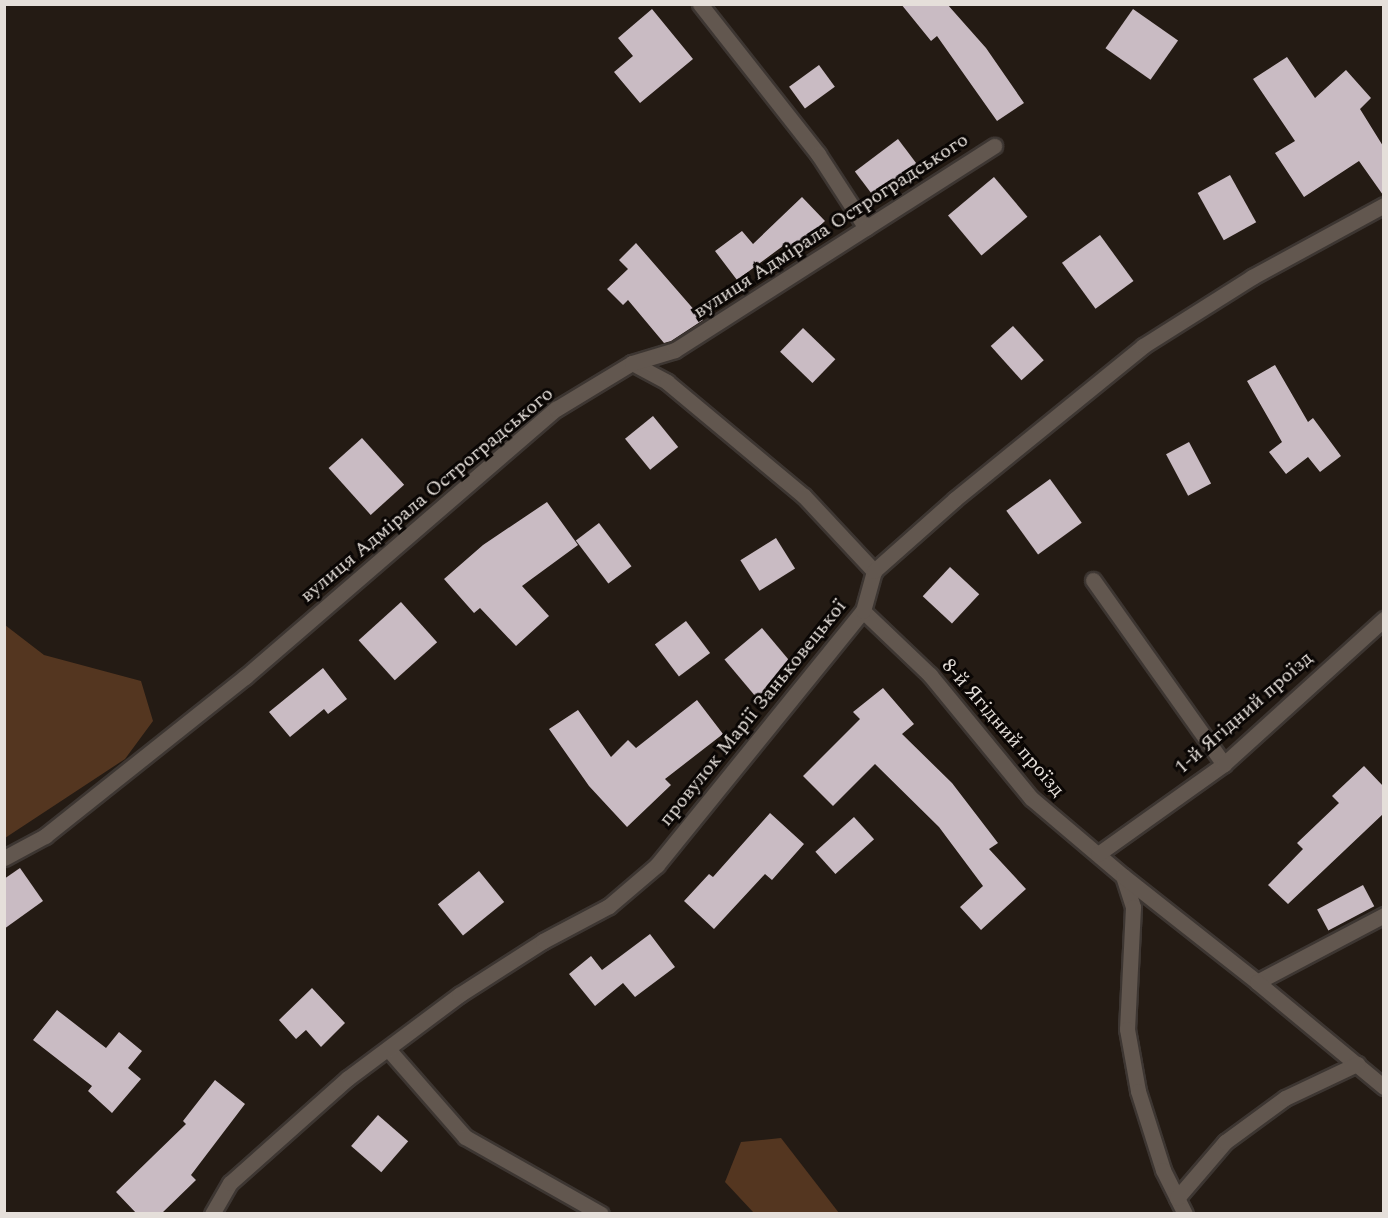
<!DOCTYPE html>
<meta charset="utf-8">
<style>
body{margin:0}
#map{position:relative;width:1388px;height:1218px;overflow:hidden;background:#241b14;font-family:Spectral,serif}
div>[style]{position:absolute}
.green>*{inset:0;background:#543620}
.building>*{inset:0;background:#c9bbc3;transform-origin:0 0}
.roads{filter:drop-shadow(2px 0 #3d3632) drop-shadow(-2px 0 #3d3632) drop-shadow(0 2px #3d3632) drop-shadow(0 -2px #3d3632)}
.minor>*{height:15px;margin:-7.5px;padding:0 7.5px;transform-origin:7.5px;border-radius:7.5px;background:#62574f}
span{translate:-50% -50%;white-space:nowrap;text-align:center;line-height:1.15;-webkit-text-stroke:6px #0a0604;paint-order:stroke}
.street-label{font-size:20px;color:#e5dfda}
.frame{position:absolute;inset:0;border:6px solid #e5dfda;pointer-events:none}
</style>
<div id="map">
<div class="green">
<div style="clip-path:polygon(5px 625px,44px 655px,141px 681px,153px 721px,125px 759px,5px 838px)"></div>
<div style="clip-path:polygon(781px 1138px,839px 1213px,754px 1213px,725px 1182px,741px 1142px)"></div>
</div>
<div class="building">
<div style="clip-path:polygon(901px 4px,947px 4px,986px 48px,1024px 103px,997px 121px,937px 36px,931px 41px)"></div>
<div style="clip-path:polygon(652px 9px,693px 59px,640px 103px,614px 72px,633px 56px,618px 38px)"></div>
<div style="left:1133px;top:9px;width:55px;height:48px;rotate:35deg"></div>
<div style="clip-path:polygon(1287px 57px,1315px 98px,1346px 70px,1371px 98px,1360px 109px,1383px 146px,1383px 195px,1359px 161px,1304px 197px,1275px 153px,1295px 141px,1253px 79px)"></div>
<div style="left:819px;top:65px;width:27px;height:37px;rotate:54deg"></div>
<div style="left:898px;top:139px;width:31px;height:54px;rotate:53deg"></div>
<div style="left:1230px;top:175px;width:54px;height:37px;rotate:61deg"></div>
<div style="left:994px;top:177px;width:52px;height:60px;rotate:50deg"></div>
<div style="clip-path:polygon(802px 197px,825px 221px,794px 250px,787px 243px,737px 280px,715px 251px,742px 231px,753px 244px)"></div>
<div style="left:1100px;top:235px;width:57px;height:47px;rotate:54deg"></div>
<div style="clip-path:polygon(636px 243px,703px 320px,671px 341px,664px 343px,628px 300px,623px 305px,607px 289px,628px 269px,619px 260px)"></div>
<div style="left:1013px;top:326px;width:46px;height:30px;rotate:48deg"></div>
<div style="left:803px;top:328px;width:45px;height:33px;rotate:44deg"></div>
<div style="clip-path:polygon(1275px 365px,1308px 422px,1313px 418px,1341px 456px,1320px 472px,1308px 457px,1286px 474px,1269px 452px,1282px 442px,1247px 381px)"></div>
<div style="left:653px;top:416px;width:40px;height:36px;rotate:51deg"></div>
<div style="left:362px;top:438px;width:63px;height:45px;rotate:48deg"></div>
<div style="left:1189px;top:442px;width:47px;height:26px;rotate:62deg"></div>
<div style="left:1050px;top:479px;width:54px;height:54px;rotate:54deg"></div>
<div style="clip-path:polygon(547px 502px,578px 545px,522px 586px,549px 616px,516px 646px,480px 608px,474px 613px,444px 579px,483px 545px)"></div>
<div style="left:599px;top:523px;width:54px;height:29px;rotate:53deg"></div>
<div style="left:776px;top:538px;width:36px;height:42px;rotate:58deg"></div>
<div style="left:950px;top:567px;width:40px;height:40px;rotate:43deg"></div>
<div style="left:401px;top:602px;width:54px;height:57px;rotate:48deg"></div>
<div style="left:686px;top:621px;width:40px;height:39px;rotate:53deg"></div>
<div style="left:762px;top:628px;width:50px;height:49px;rotate:50deg"></div>
<div style="clip-path:polygon(323px 668px,347px 699px,328px 714px,324px 709px,290px 737px,269px 712px)"></div>
<div style="clip-path:polygon(883px 688px,914px 724px,902px 734px,952px 783px,998px 843px,989px 849px,1026px 889px,981px 930px,960px 907px,983px 886px,939px 827px,875px 764px,833px 806px,803px 776px,860px 719px,853px 712px)"></div>
<div style="clip-path:polygon(697px 700px,723px 734px,665px 779px,671px 785px,627px 827px,589px 786px,549px 729px,578px 710px,611px 757px,628px 740px,636px 748px)"></div>
<div style="clip-path:polygon(1364px 766px,1383px 786px,1383px 814px,1288px 904px,1268px 885px,1303px 849px,1297px 843px,1339px 803px,1332px 796px)"></div>
<div style="clip-path:polygon(770px 813px,804px 844px,772px 880px,765px 874px,714px 929px,684px 901px,709px 874px,713px 877px)"></div>
<div style="left:854px;top:817px;width:30px;height:52px;rotate:48deg"></div>
<div style="clip-path:polygon(20px 868px,43px 901px,4px 929px,4px 879px)"></div>
<div style="left:479px;top:871px;width:40px;height:53px;rotate:51deg"></div>
<div style="left:1363px;top:885px;width:24px;height:52px;rotate:62deg"></div>
<div style="clip-path:polygon(650px 934px,675px 967px,635px 997px,623px 983px,595px 1006px,569px 974px,591px 956px,602px 970px)"></div>
<div style="clip-path:polygon(312px 988px,345px 1023px,321px 1047px,306px 1030px,296px 1039px,279px 1020px)"></div>
<div style="clip-path:polygon(57px 1010px,106px 1048px,119px 1032px,142px 1051px,128px 1068px,141px 1079px,112px 1113px,88px 1091px,92px 1086px,33px 1040px)"></div>
<div style="clip-path:polygon(215px 1080px,245px 1104px,191px 1175px,196px 1180px,161px 1214px,137px 1214px,116px 1192px,186px 1124px,183px 1121px)"></div>
<div style="left:378px;top:1115px;width:40px;height:41px;rotate:41deg"></div>
</div>
<div class="roads">
<div class="minor">
<div style="left:700px;top:4px;width:191px;rotate:51.8deg"></div>
<div style="left:818px;top:154px;width:88px;rotate:57deg"></div>
<div style="left:632px;top:363px;width:40px;rotate:28deg"></div>
<div style="left:667px;top:382px;width:178px;rotate:39.8deg"></div>
<div style="left:804px;top:496px;width:103px;rotate:47deg"></div>
<div style="left:1093px;top:580px;width:226px;rotate:54.6deg"></div>
<div style="left:863px;top:611px;width:93px;rotate:43.7deg"></div>
<div style="left:930px;top:675px;width:159px;rotate:50.6deg"></div>
<div style="left:1031px;top:798px;width:121px;rotate:40.3deg"></div>
<div style="left:1123px;top:876px;width:33px;rotate:72deg"></div>
<div style="left:1133px;top:907px;width:122px;rotate:92.8deg"></div>
<div style="left:1127px;top:1029px;width:63px;rotate:79.9deg"></div>
<div style="left:1138px;top:1091px;width:83px;rotate:72.4deg"></div>
<div style="left:1163px;top:1170px;width:49px;rotate:63.4deg"></div>
<div style="left:1098px;top:854px;width:155px;rotate:-35.5deg"></div>
<div style="left:1224px;top:764px;width:216px;rotate:-42.2deg"></div>
<div style="left:4px;top:858px;width:47px;rotate:-28.2deg"></div>
<div style="left:45px;top:836px;width:256px;rotate:-38.5deg"></div>
<div style="left:245px;top:677px;width:411px;rotate:-40.8deg"></div>
<div style="left:556px;top:409px;width:89px;rotate:-31.2deg"></div>
<div style="left:632px;top:363px;width:45px;rotate:-16.8deg"></div>
<div style="left:675px;top:350px;width:379px;rotate:-32.6deg"></div>
<div style="left:1123px;top:876px;width:171px;rotate:38.3deg"></div>
<div style="left:1257px;top:982px;width:144px;rotate:-27.8deg"></div>
<div style="left:1257px;top:982px;width:165px;rotate:39.6deg"></div>
<div style="left:388px;top:1049px;width:117px;rotate:48.8deg"></div>
<div style="left:465px;top:1137px;width:156px;rotate:29.5deg"></div>
<div style="left:1177px;top:1198px;width:74px;rotate:-49.4deg"></div>
<div style="left:1225px;top:1142px;width:74px;rotate:-36.3deg"></div>
<div style="left:1285px;top:1098px;width:80px;rotate:-25.3deg"></div>
<div style="left:212px;top:1214px;width:36px;rotate:-60deg"></div>
<div style="left:230px;top:1183px;width:158px;rotate:-41.7deg"></div>
<div style="left:348px;top:1078px;width:139px;rotate:-36.8deg"></div>
<div style="left:459px;top:995px;width:100px;rotate:-32.7deg"></div>
<div style="left:543px;top:941px;width:75px;rotate:-27.9deg"></div>
<div style="left:609px;top:906px;width:63px;rotate:-40.5deg"></div>
<div style="left:657px;top:865px;width:327px;rotate:-51deg"></div>
<div style="left:863px;top:611px;width:41px;rotate:-74.6deg"></div>
<div style="left:874px;top:571px;width:108px;rotate:-41.6deg"></div>
<div style="left:955px;top:499px;width:242px;rotate:-39.1deg"></div>
<div style="left:1143px;top:346px;width:129px;rotate:-32.3deg"></div>
<div style="left:1252px;top:277px;width:150px;rotate:-28.6deg"></div>
</div>
</div>
<div class="street-label">
<span style="left:831px;top:226px;rotate:-33deg">вулиця Адмірала Остроградського</span>
<span style="left:427px;top:495px;rotate:-40deg">вулиця Адмірала Остроградського</span>
<span style="left:753px;top:713px;rotate:-51deg">провулок Марії Заньковецької</span>
<span style="left:1244px;top:713px;rotate:-41deg">1-й Ягідний проїзд</span>
<span style="left:1003px;top:728px;rotate:49deg">8-й Ягідний проїзд</span>
</div>
<div class="frame"></div>
</div>
